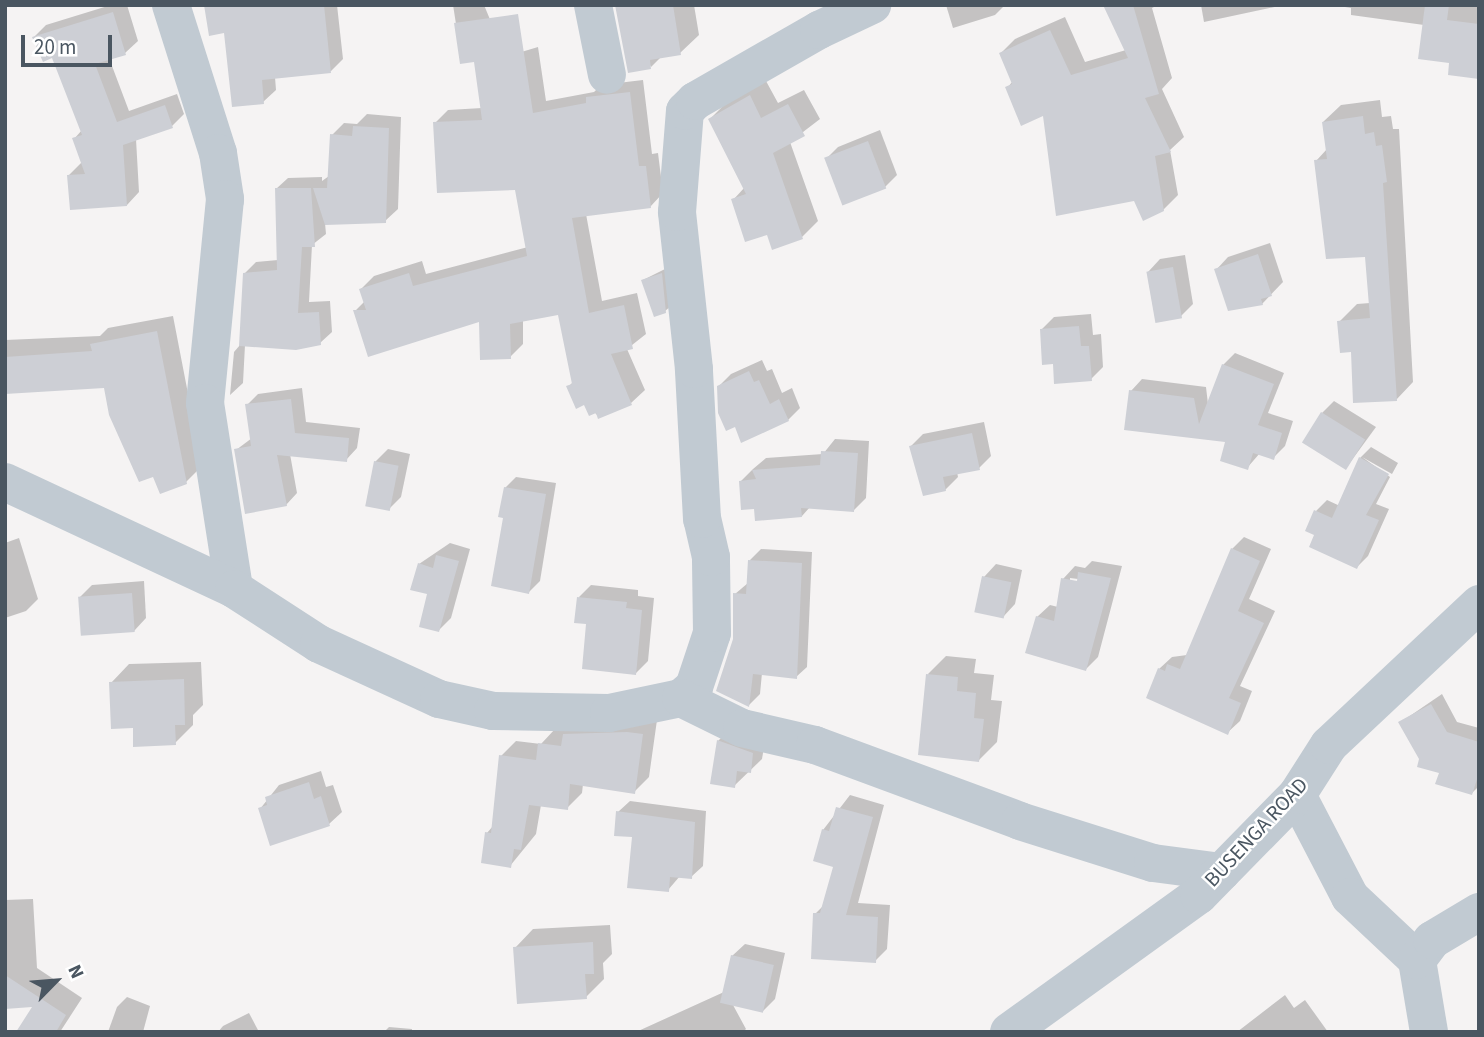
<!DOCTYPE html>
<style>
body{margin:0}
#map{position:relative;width:1484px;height:1037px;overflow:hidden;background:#f5f3f3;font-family:"Source Sans 3",sans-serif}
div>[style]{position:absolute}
.shadow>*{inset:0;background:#0003}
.building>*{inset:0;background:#cdcfd5;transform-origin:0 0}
.minor>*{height:38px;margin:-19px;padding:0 19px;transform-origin:19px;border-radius:19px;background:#c1cad2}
span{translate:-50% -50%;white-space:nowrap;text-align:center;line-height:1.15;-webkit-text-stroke:5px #fff;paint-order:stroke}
.street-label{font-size:21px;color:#4a5661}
.frame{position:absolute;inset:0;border:7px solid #4a5661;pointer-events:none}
.north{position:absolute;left:21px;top:946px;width:70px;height:70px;-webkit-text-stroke:5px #fff;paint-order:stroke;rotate:65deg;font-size:19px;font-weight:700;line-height:28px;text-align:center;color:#4a5661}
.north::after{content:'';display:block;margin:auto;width:24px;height:32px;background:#4a5661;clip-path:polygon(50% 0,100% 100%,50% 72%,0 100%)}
.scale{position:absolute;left:21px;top:35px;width:91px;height:32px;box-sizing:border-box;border:4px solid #4a5661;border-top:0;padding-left:9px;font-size:21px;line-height:24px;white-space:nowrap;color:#4a5661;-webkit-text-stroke:5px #fff;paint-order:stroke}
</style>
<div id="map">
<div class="shadow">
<div style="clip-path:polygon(111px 5px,127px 5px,138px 41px,125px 53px,109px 58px,129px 111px,177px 94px,184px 114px,172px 126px,136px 139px,139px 192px,127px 205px,69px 175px,82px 162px,74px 139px,82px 130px,53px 55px,34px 37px,46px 25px)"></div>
<div style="clip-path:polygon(206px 5px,337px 5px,343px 59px,331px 71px,275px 77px,276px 90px,263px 102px,226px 31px)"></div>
<div style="clip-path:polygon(453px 5px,484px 5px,501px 46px,462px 62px)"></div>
<div style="clip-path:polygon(617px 5px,694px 5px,699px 35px,680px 53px,662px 56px,651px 67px)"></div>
<div style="clip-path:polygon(946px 5px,1005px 5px,995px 15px,953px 28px)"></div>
<div style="clip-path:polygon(1105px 5px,1158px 5px,1152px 8px,1172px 78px,1162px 89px,1184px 137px,1170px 150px,1178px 195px,1163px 210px,1135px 199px,1045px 114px,1007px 88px,1013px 81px,1001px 53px,1015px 39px,1065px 17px,1085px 62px,1126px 50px)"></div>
<div style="clip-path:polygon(1201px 5px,1284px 5px,1204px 22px)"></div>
<div style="clip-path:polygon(1333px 5px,1479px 5px,1479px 77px,1451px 62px,1424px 25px,1351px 15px,1351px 8px)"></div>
<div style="clip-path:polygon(538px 47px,546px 101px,594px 92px,601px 85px,643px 80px,652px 154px,658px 153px,663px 193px,650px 207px,586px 214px,602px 301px,637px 293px,646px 334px,627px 349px,645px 390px,631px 403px,599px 417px,569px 386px,574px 381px,560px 313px,523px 320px,523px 344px,510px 357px,481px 320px,355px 311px,365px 301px,361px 289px,374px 276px,422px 261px,426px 274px,528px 247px,516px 188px,435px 123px,448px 110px,482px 108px,491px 61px)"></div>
<div style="clip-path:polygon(766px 81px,778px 103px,804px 90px,820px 119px,790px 142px,818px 221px,802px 237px,768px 232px,733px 200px,745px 187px,710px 119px,726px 103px)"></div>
<div style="clip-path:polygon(1380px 100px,1382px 117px,1391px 116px,1393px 129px,1399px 129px,1413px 382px,1396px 400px,1353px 350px,1339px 322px,1357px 304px,1370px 303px,1367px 255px,1316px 161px,1327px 149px,1323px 122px,1341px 105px)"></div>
<div style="clip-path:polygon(367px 114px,401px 117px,398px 209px,385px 221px,325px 223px,326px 234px,312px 245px,309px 302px,330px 301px,332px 332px,320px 343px,245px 345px,243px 383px,230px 395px,234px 352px,240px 345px,244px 274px,256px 262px,278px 260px,276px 189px,288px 178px,322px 177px,322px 181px,329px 176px,332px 135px,344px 123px,357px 124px)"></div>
<div style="clip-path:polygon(880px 130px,897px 175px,885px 187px,826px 159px,838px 147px)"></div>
<div style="clip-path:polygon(1270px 243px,1283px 282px,1262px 304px,1216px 270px,1228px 257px)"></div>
<div style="clip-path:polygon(1185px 255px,1193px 304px,1181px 316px,1148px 272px,1160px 259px)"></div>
<div style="clip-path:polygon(667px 268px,671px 306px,665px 311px,643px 280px)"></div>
<div style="clip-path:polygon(1091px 314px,1093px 335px,1101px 334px,1103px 367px,1091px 379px,1054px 362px,1041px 330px,1054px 317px)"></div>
<div style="clip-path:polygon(173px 316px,202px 466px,186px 482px,154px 475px,139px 480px,106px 386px,5px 393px,5px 340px,100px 336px,108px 328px)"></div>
<div style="clip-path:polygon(1235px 353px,1284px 373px,1268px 413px,1293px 421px,1285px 446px,1273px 458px,1260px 453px,1247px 468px,1228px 441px,1131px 391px,1142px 379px,1206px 387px,1208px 404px,1223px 365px)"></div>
<div style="clip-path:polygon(762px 360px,767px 371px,772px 369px,782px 393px,792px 388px,800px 408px,788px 420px,736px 425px,719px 386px,731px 374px)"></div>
<div style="clip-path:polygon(302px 388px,306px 422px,360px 428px,357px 448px,346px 460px,290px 454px,297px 493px,286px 505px,236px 450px,252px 438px,247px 405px,258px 394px)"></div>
<div style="clip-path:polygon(1334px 401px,1376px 427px,1346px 468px,1322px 413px)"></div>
<div style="clip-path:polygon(984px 422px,991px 456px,979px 468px,957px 472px,958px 477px,945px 490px,911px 446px,923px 434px)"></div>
<div style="clip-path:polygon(835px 439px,869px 441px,866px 498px,854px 510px,810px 507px,802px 516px,756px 508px,741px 481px,753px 469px,766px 458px,823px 454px)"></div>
<div style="clip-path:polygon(1371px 447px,1398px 463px,1392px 474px,1362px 457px,1390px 477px,1376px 504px,1389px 509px,1368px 556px,1357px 567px,1317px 535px,1316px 511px,1327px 500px,1340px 506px,1360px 458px)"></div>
<div style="clip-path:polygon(388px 449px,410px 454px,401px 497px,389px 509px,375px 462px)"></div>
<div style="clip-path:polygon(516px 477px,556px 483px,540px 581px,529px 592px,505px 488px)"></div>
<div style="clip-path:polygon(1244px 537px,1271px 549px,1249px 599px,1275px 611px,1240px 686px,1252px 691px,1240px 721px,1227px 733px,1159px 669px,1172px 657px,1187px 655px,1232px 549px)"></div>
<div style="clip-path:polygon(19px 538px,38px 599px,26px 611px,5px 618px,5px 543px)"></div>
<div style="clip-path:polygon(450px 543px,470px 549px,451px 618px,439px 630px,419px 564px)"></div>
<div style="clip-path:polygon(761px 549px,812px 552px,807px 667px,796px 677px,762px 673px,760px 694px,749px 705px,735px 640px,735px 594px,748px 583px,750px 560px)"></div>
<div style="clip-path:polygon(evenodd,1092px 561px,1122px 566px,1098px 657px,1086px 669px,1037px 617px,1050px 605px,1058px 607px,1063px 579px,1075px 566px,1085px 568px,1092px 561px,1070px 578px,1086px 580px,1085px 584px,1070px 581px,1070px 578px)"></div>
<div style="clip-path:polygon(996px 564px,1022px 570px,1015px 604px,1003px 617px,984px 577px)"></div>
<div style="clip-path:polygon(144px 581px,146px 618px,134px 631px,80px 597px,92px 585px)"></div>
<div style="clip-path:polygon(591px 585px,638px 590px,638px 596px,654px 598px,648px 661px,636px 673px,588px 623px,579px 597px)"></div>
<div style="clip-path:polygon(946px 656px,976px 659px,974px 673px,994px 675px,991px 700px,1002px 701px,997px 742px,979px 760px,928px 674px)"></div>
<div style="clip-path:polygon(201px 662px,203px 705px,193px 715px,193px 725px,175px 743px,135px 726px,111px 683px,129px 664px)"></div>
<div style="clip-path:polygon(1442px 694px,1457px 722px,1479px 728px,1479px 786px,1472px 793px,1421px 759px,1401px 722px)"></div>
<div style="clip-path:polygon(657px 720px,649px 777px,634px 792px,583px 784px,582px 793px,567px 808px,541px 805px,536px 834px,510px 866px,487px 833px,493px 826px,501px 756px,516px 741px,541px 744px,555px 729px)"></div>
<div style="clip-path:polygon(730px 729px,765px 741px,762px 759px,734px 786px,718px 741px)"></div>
<div style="clip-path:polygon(321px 771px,326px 787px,333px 785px,342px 812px,329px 824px,260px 809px,279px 785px)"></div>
<div style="clip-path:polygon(850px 795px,884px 805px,858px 903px,890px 905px,887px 949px,875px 961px,815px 914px,825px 904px,835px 865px,823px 830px)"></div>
<div style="clip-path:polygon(630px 801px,706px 811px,703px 866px,691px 877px,680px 876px,668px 890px,618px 812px)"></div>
<div style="clip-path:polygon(33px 899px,37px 968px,82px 998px,60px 1032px,18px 1032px,35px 1005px,5px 1007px,5px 900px)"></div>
<div style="clip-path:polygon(610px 925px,612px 954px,603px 963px,604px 979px,586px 997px,515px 948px,533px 929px)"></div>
<div style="clip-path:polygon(745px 944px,785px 953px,775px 999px,763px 1011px,733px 1005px,746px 1029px,743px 1032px,636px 1032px,724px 992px,732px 956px)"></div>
<div style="clip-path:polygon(1285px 995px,1294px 1008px,1305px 1000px,1328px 1032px,1237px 1032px)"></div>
<div style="clip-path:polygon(127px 997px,150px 1006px,143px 1032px,108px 1032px,117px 1007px)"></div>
<div style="clip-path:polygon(249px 1013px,259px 1032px,218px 1032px,223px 1026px)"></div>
<div style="clip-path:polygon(389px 1027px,412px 1029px,412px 1032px,384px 1032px)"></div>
</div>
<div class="building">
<div style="clip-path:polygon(204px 5px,324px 5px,331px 73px,262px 80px,264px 104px,232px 107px,224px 33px,209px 36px)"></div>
<div style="clip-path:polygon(615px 5px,673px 5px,681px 55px,650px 60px,651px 69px,628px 73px)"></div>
<div style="clip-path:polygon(1103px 5px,1133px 5px,1159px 94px,1145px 98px,1171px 152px,1155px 156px,1164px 211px,1143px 221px,1134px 201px,1056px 216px,1043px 116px,1021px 126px,1005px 87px,1012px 84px,999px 53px,1050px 30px,1071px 75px,1128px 58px)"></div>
<div style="clip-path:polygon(1425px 5px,1449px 5px,1447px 20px,1479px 24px,1479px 79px,1448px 75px,1449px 63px,1418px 59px)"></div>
<div style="clip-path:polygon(113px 12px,126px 55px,95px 64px,117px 122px,165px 105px,173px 128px,123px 145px,127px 206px,70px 210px,67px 175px,85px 174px,72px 138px,82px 135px,52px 58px,43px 62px,32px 37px)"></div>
<div style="clip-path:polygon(518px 14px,533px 113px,586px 103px,586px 97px,630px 92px,639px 166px,646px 166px,651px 208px,572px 218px,589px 313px,624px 305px,633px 349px,611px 354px,632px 405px,598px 419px,596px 413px,589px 416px,584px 405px,576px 409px,566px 386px,572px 384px,558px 315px,510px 324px,511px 359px,480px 360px,479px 322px,368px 357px,353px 310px,366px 310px,359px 289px,409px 273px,413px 286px,527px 256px,515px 190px,437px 193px,433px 122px,482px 120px,474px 62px,460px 64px,454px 23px)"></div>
<div style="clip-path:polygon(750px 95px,761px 118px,788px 104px,805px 136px,773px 153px,803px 239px,772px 250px,767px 235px,745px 242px,731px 199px,746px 194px,708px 119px)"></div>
<div style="clip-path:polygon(1363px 116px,1365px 134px,1374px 132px,1376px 146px,1382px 145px,1387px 182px,1383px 183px,1397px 401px,1353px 403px,1351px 352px,1340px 353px,1337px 321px,1370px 318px,1365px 257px,1326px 259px,1314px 160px,1327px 159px,1322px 122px)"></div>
<div style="clip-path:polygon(353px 126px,389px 128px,386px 223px,325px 225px,313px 188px,327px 188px,330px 134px,352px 136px)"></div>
<div style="left:868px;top:141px;width:51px;height:47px;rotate:69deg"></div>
<div style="clip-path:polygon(275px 188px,311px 188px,315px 247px,302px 247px,298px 313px,319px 312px,321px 345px,296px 350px,239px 346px,243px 273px,277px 270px)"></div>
<div style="clip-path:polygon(1258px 254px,1272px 296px,1261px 299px,1263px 305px,1228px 311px,1214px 269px)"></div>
<div style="left:1173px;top:267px;width:52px;height:27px;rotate:80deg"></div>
<div style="clip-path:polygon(662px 273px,666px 313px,654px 317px,641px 280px)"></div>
<div style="clip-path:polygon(1079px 326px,1081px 346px,1089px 346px,1092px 381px,1054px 384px,1053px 364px,1042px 365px,1040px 329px)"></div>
<div style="clip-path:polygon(157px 331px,187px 484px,160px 494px,153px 477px,139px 482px,109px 415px,104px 388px,5px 394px,5px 357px,92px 351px,90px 344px)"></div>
<div style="clip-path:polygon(1222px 364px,1274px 384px,1258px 425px,1282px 433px,1274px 460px,1253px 453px,1248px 470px,1220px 461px,1225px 442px,1124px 430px,1129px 390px,1194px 398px,1199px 424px)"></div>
<div style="clip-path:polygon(749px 371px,754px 382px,759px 380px,770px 404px,779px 399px,789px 421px,741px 443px,735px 427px,726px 431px,718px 413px,717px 386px)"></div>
<div style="clip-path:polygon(291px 399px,295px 433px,349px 438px,347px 462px,277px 455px,287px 506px,245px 514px,234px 449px,251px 446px,245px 404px)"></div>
<div style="left:1321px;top:412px;width:52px;height:36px;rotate:32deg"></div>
<div style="clip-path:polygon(972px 433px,980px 470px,943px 477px,946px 491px,923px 496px,909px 446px)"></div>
<div style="clip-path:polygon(821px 451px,858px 453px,854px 512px,801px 508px,802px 517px,755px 521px,754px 509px,741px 510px,739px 481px,756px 479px,752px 470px,820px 465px)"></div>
<div style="clip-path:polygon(1359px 457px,1389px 474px,1366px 515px,1379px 520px,1357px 569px,1309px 547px,1314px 535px,1305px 531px,1314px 510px,1332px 518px)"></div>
<div style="left:374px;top:461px;width:25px;height:46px;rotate:11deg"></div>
<div style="clip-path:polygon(504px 487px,546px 494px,529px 594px,491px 586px,503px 518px,498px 517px)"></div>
<div style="clip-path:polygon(1231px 548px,1260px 561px,1238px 611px,1264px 623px,1229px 698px,1241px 703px,1228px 735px,1146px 698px,1158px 668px,1165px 671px,1167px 664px,1180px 669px)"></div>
<div style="clip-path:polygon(436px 555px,459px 561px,439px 632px,419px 627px,427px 594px,410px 590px,418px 563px,433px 568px)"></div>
<div style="clip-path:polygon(748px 560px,802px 563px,797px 679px,753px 674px,749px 707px,716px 691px,733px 639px,733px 593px,746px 594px)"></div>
<div style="clip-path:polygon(1078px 572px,1111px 578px,1086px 671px,1025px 653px,1036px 616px,1054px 621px,1061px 578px,1077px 581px)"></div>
<div style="left:982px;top:576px;width:30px;height:37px;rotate:12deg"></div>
<div style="left:132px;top:593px;width:39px;height:54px;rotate:86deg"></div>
<div style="clip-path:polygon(577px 597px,627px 602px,626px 608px,642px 610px,636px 675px,582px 669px,586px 624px,574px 623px)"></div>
<div style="clip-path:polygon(926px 674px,958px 677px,957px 691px,976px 693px,974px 718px,984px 719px,979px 762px,918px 755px)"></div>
<div style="clip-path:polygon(184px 679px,185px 725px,175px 725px,176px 745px,133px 747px,133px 728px,111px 729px,109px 682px)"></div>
<div style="clip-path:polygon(1431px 704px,1447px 732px,1479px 742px,1479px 773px,1472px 795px,1435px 784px,1439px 773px,1417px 767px,1419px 759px,1398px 722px)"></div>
<div style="clip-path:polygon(627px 732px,643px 734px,635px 794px,570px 784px,568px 810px,529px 805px,521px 850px,514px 849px,511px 868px,481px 863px,485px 832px,491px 833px,499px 755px,536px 760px,538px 743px,561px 746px,563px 734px)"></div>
<div style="clip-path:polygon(717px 740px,753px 753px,751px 773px,737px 771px,735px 788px,710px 784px)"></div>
<div style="clip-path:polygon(309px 782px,314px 799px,321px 796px,330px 826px,270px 846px,258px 808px,267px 805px,265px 797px)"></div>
<div style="clip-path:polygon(836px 807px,873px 817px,846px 915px,878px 917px,876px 963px,811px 959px,813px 913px,820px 913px,833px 867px,813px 861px,822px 829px,829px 831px)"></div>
<div style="clip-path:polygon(616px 811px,695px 822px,692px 879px,670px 877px,669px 892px,627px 888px,632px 837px,614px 836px)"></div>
<div style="clip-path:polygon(593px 942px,594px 974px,585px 974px,587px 999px,517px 1004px,513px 947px)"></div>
<div style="left:731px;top:955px;width:44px;height:49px;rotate:13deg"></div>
<div style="clip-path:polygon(5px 975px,66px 1015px,56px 1032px,16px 1032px,32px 1007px,5px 1009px)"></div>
</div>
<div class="minor">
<div style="left:171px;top:5px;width:155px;rotate:72.4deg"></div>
<div style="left:218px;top:153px;width:47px;rotate:81.3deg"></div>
<div style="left:225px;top:199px;width:205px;rotate:95.6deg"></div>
<div style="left:205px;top:403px;width:188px;rotate:81.1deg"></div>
<div style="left:593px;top:5px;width:71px;rotate:78.7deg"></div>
<div style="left:5px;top:482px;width:253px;rotate:25deg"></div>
<div style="left:234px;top:589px;width:101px;rotate:32.9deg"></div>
<div style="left:319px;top:644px;width:132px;rotate:24.6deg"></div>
<div style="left:439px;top:699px;width:55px;rotate:12.5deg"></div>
<div style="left:493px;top:711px;width:116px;rotate:1deg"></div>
<div style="left:609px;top:713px;width:74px;rotate:-11.8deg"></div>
<div style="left:681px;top:698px;width:17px;rotate:-40deg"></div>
<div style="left:694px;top:687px;width:57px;rotate:-71.6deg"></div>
<div style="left:712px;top:633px;width:76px;rotate:-90.8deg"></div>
<div style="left:711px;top:557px;width:39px;rotate:-103deg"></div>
<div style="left:702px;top:519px;width:150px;rotate:-93.1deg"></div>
<div style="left:694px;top:369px;width:158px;rotate:-96.2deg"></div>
<div style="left:677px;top:212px;width:101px;rotate:-85.5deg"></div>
<div style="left:685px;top:111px;width:14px;rotate:-45deg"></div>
<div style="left:695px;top:101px;width:143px;rotate:-29.8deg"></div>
<div style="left:819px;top:30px;width:59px;rotate:-25.3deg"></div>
<div style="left:681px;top:698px;width:68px;rotate:26.2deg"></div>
<div style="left:742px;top:728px;width:75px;rotate:13.1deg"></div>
<div style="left:815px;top:745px;width:219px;rotate:20.3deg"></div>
<div style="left:1020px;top:821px;width:139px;rotate:17.5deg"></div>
<div style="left:1153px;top:863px;width:69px;rotate:7.5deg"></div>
<div style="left:1297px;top:795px;width:115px;rotate:62.5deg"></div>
<div style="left:1350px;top:897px;width:92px;rotate:43.2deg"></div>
<div style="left:1009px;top:1032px;width:234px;rotate:-35.8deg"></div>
<div style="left:1199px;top:895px;width:140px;rotate:-45.6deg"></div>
<div style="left:1297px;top:795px;width:59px;rotate:-57.4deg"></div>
<div style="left:1329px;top:745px;width:206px;rotate:-43.2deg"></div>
<div style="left:1429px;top:1032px;width:73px;rotate:-99.5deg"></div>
<div style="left:1417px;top:960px;width:25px;rotate:-53deg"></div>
<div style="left:1432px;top:940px;width:55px;rotate:-30.8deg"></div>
</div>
<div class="street-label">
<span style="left:1256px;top:832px;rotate:-47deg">BUSENGA ROAD</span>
</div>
<div class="frame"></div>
<div class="north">N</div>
<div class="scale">20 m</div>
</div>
